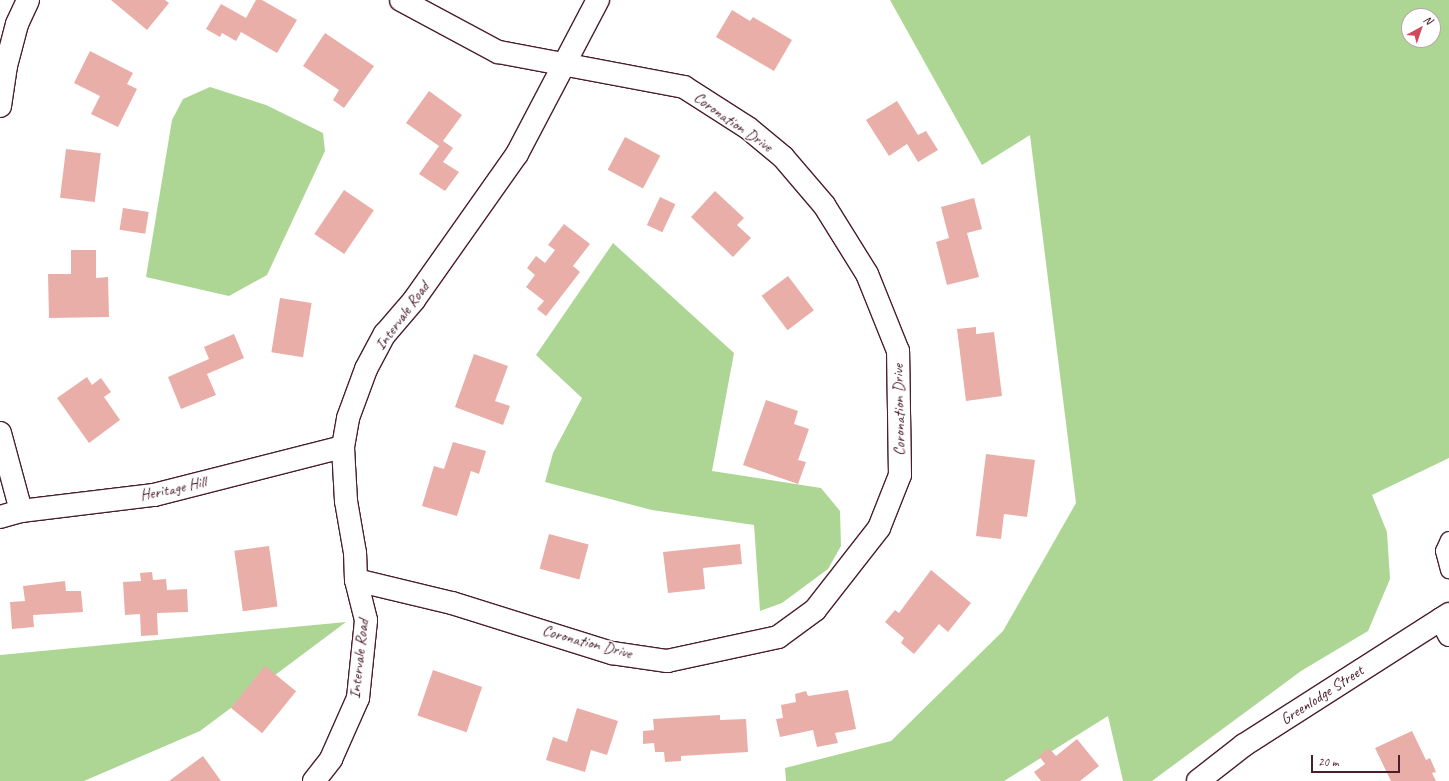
<!DOCTYPE html>
<style>
body{margin:0}
#map{position:relative;width:1449px;height:781px;overflow:hidden;background:#fff;font-family:Caveat,sans-serif}
div>[style]{position:absolute}
.green>*{inset:0;background:#add694}
.building>*{inset:0;background:#e9aea8;transform-origin:0 0}
.roads{filter:drop-shadow(1px 0 #4a1f2b) drop-shadow(-1px 0 #4a1f2b) drop-shadow(0 1px #4a1f2b) drop-shadow(0 -1px #4a1f2b)}
.lane>*{height:16px;margin:-8px;padding:0 8px;transform-origin:8px;border-radius:8px;background:#fff}
.street>*{height:22px;margin:-11px;padding:0 11px;transform-origin:11px;border-radius:11px;background:#fff}
.secondary>*{height:22px;margin:-11px;padding:0 11px;transform-origin:11px;border-radius:11px;background:#fff}
span{translate:-50% -50%;white-space:nowrap;text-align:center;line-height:1.15;-webkit-text-stroke:3px #fff;paint-order:stroke}
.street-label{font-size:16px;color:#4a1f2b}
.north{position:absolute;left:1401px;top:8px;width:40px;height:40px;box-sizing:border-box;background:#fff;border:1px solid #b7a5aa;border-radius:50%;rotate:40deg;font-size:11px;font-weight:700;line-height:16px;text-align:center;color:#4a1f2b}
.north::after{content:'';display:block;margin:auto;width:14px;height:18px;background:#d1495b;clip-path:polygon(50% 0,100% 100%,50% 72%,0 100%)}
.scale{position:absolute;left:1311px;top:755px;width:89px;height:18px;box-sizing:border-box;border:2px solid #4a1f2b;border-top:0;padding-left:5px;font-size:12px;line-height:14px;white-space:nowrap;color:#4a1f2b;-webkit-text-stroke:3px #fff;paint-order:stroke}
</style>
<div id="map">
<div class="green">
<div style="clip-path:polygon(evenodd,890px 0,1449px 0,1449px 458px,1372px 495px,1387px 532px,1390px 579px,1368px 631px,1301px 671px,1152px 781px,1123px 781px,1108px 716px,1004px 781px,786px 781px,785px 768px,891px 741px,1003px 631px,1076px 503px,1030px 135px,982px 165px,890px 0,1409px 16px,1433px 16px,1433px 40px,1409px 40px,1409px 16px)"></div>
<div style="clip-path:polygon(210px 87px,266px 105px,323px 133px,325px 151px,267px 275px,229px 296px,146px 277px,172px 120px,183px 99px)"></div>
<div style="clip-path:polygon(613px 243px,734px 353px,712px 471px,821px 488px,840px 511px,841px 546px,828px 569px,782px 603px,760px 611px,754px 525px,652px 510px,545px 482px,553px 453px,582px 398px,536px 355px)"></div>
<div style="clip-path:polygon(346px 622px,200px 731px,84px 781px,0 781px,0 655px)"></div>
</div>
<div class="building">
<div style="clip-path:polygon(111px 0,165px 0,169px 3px,147px 30px)"></div>
<div style="clip-path:polygon(256px 0,262px 0,297px 20px,277px 53px,241px 32px,236px 41px,222px 33px,220px 37px,206px 29px,221px 4px,246px 18px)"></div>
<div style="clip-path:polygon(732px 10px,750px 21px,753px 17px,792px 40px,774px 71px,716px 37px)"></div>
<div style="clip-path:polygon(325px 33px,374px 66px,344px 108px,333px 100px,339px 90px,303px 66px)"></div>
<div style="clip-path:polygon(90px 51px,133px 73px,127px 84px,137px 89px,118px 127px,91px 114px,100px 96px,74px 83px)"></div>
<div style="clip-path:polygon(429px 91px,462px 115px,443px 141px,453px 148px,443px 162px,459px 172px,445px 191px,419px 174px,439px 146px,406px 123px)"></div>
<div style="clip-path:polygon(897px 101px,918px 135px,926px 131px,938px 150px,918px 162px,907px 144px,889px 156px,866px 120px)"></div>
<div style="left:625px;top:137px;width:40px;height:37px;rotate:28deg"></div>
<div style="left:66px;top:149px;width:35px;height:49px;rotate:7deg"></div>
<div style="left:344px;top:190px;width:36px;height:53px;rotate:34deg"></div>
<div style="clip-path:polygon(715px 191px,744px 218px,737px 225px,751px 238px,733px 257px,691px 217px)"></div>
<div style="left:660px;top:197px;width:17px;height:31px;rotate:25deg"></div>
<div style="clip-path:polygon(974px 198px,982px 229px,967px 233px,979px 277px,947px 285px,936px 242px,949px 238px,941px 207px)"></div>
<div style="left:123px;top:208px;width:26px;height:22px;rotate:9deg"></div>
<div style="clip-path:polygon(564px 224px,590px 244px,573px 266px,580px 272px,546px 316px,537px 309px,544px 301px,526px 287px,535px 275px,527px 268px,536px 256px,545px 263px,555px 250px,548px 245px)"></div>
<div style="clip-path:polygon(71px 250px,96px 250px,96px 278px,108px 277px,109px 317px,49px 318px,48px 274px,71px 274px)"></div>
<div style="left:788px;top:276px;width:43px;height:33px;rotate:53deg"></div>
<div style="left:280px;top:298px;width:32px;height:55px;rotate:9deg"></div>
<div style="clip-path:polygon(976px 327px,976px 334px,994px 332px,1002px 396px,966px 401px,957px 329px)"></div>
<div style="clip-path:polygon(234px 334px,244px 358px,207px 374px,216px 395px,181px 409px,168px 377px,209px 359px,204px 347px)"></div>
<div style="clip-path:polygon(474px 354px,508px 366px,495px 401px,510px 406px,503px 425px,455px 407px)"></div>
<div style="clip-path:polygon(87px 377px,92px 385px,101px 378px,111px 392px,104px 397px,120px 420px,89px 443px,57px 398px)"></div>
<div style="clip-path:polygon(766px 400px,798px 411px,794px 424px,809px 429px,798px 460px,806px 462px,798px 484px,743px 465px)"></div>
<div style="clip-path:polygon(453px 442px,486px 451px,479px 474px,471px 471px,457px 516px,422px 506px,434px 466px,444px 469px)"></div>
<div style="clip-path:polygon(986px 454px,1035px 460px,1027px 517px,1004px 514px,1001px 539px,976px 536px)"></div>
<div style="left:549px;top:534px;width:41px;height:36px;rotate:15deg"></div>
<div style="clip-path:polygon(740px 544px,742px 564px,703px 568px,705px 589px,668px 593px,663px 552px)"></div>
<div style="left:269px;top:546px;width:61px;height:35px;rotate:82deg"></div>
<div style="clip-path:polygon(931px 570px,971px 603px,948px 632px,939px 624px,914px 654px,901px 643px,904px 638px,885px 622px,895px 610px,899px 613px)"></div>
<div style="clip-path:polygon(152px 572px,153px 580px,166px 579px,167px 590px,187px 589px,188px 612px,157px 613px,158px 635px,141px 636px,140px 614px,125px 615px,123px 582px,141px 581px,140px 573px)"></div>
<div style="clip-path:polygon(65px 581px,66px 591px,81px 591px,83px 612px,33px 615px,34px 627px,12px 629px,10px 602px,25px 601px,23px 586px)"></div>
<div style="left:265px;top:666px;width:40px;height:54px;rotate:39deg"></div>
<div style="left:433px;top:670px;width:52px;height:48px;rotate:19deg"></div>
<div style="clip-path:polygon(848px 690px,856px 729px,835px 733px,838px 743px,817px 747px,813px 730px,780px 737px,776px 719px,783px 718px,781px 705px,796px 702px,795px 694px,806px 691px,808px 696px)"></div>
<div style="clip-path:polygon(577px 708px,618px 721px,607px 755px,591px 750px,585px 772px,546px 760px,553px 737px,567px 742px)"></div>
<div style="clip-path:polygon(720px 715px,720px 720px,746px 719px,748px 752px,681px 756px,681px 761px,665px 762px,664px 752px,655px 752px,654px 743px,643px 744px,643px 731px,654px 730px,653px 719px)"></div>
<div style="clip-path:polygon(1412px 731px,1426px 760px,1430px 758px,1436px 772px,1432px 773px,1436px 781px,1391px 781px,1375px 748px)"></div>
<div style="clip-path:polygon(1077px 739px,1099px 766px,1080px 781px,1041px 781px,1034px 772px,1045px 764px,1039px 756px,1049px 748px,1056px 756px)"></div>
<div style="clip-path:polygon(203px 756px,221px 781px,169px 781px)"></div>
</div>
<div class="roads">
<div class="lane">
<div style="left:1449px;top:540px;width:12px;rotate:114deg"></div>
<div style="left:1444px;top:551px;width:20px;rotate:75deg"></div>
</div>
<div class="street">
<div style="left:0;top:106px;width:40px;rotate:-81.5deg"></div>
<div style="left:6px;top:66px;width:43px;rotate:-75.3deg"></div>
<div style="left:17px;top:24px;width:26px;rotate:-65deg"></div>
<div style="left:0;top:433px;width:81px;rotate:74.9deg"></div>
<div style="left:0;top:517px;width:22px;rotate:-16deg"></div>
<div style="left:21px;top:511px;width:134px;rotate:-6.9deg"></div>
<div style="left:154px;top:495px;width:195px;rotate:-14.3deg"></div>
<div style="left:356px;top:580px;width:99px;rotate:13.5deg"></div>
<div style="left:452px;top:603px;width:168px;rotate:17.4deg"></div>
<div style="left:612px;top:653px;width:56px;rotate:8.3deg"></div>
<div style="left:667px;top:661px;width:114px;rotate:-12.2deg"></div>
<div style="left:778px;top:637px;width:46px;rotate:-36.1deg"></div>
<div style="left:815px;top:610px;width:104px;rotate:-52deg"></div>
<div style="left:879px;top:528px;width:57px;rotate:-68.4deg"></div>
<div style="left:900px;top:475px;width:124px;rotate:-90.9deg"></div>
<div style="left:898px;top:351px;width:83px;rotate:-111.9deg"></div>
<div style="left:867px;top:274px;width:81px;rotate:-121.9deg"></div>
<div style="left:824px;top:205px;width:63px;rotate:-130.5deg"></div>
<div style="left:783px;top:157px;width:45px;rotate:-140.4deg"></div>
<div style="left:748px;top:128px;width:76px;rotate:-147.4deg"></div>
<div style="left:684px;top:87px;width:189px;rotate:-169.3deg"></div>
<div style="left:498px;top:52px;width:110px;rotate:-151.8deg"></div>
<div style="left:1441px;top:619px;width:18px;rotate:63deg"></div>
<div style="left:314px;top:781px;width:28px;rotate:-52deg"></div>
<div style="left:331px;top:759px;width:67px;rotate:-66.1deg"></div>
<div style="left:358px;top:698px;width:78px;rotate:-84.1deg"></div>
<div style="left:366px;top:620px;width:41px;rotate:-104deg"></div>
<div style="left:356px;top:580px;width:27px;rotate:-92deg"></div>
<div style="left:355px;top:553px;width:53px;rotate:-99.8deg"></div>
<div style="left:346px;top:501px;width:54px;rotate:-93.2deg"></div>
<div style="left:343px;top:447px;width:29px;rotate:-80deg"></div>
<div style="left:348px;top:418px;width:52px;rotate:-69.8deg"></div>
<div style="left:366px;top:369px;width:40px;rotate:-62deg"></div>
<div style="left:385px;top:334px;width:45px;rotate:-49.5deg"></div>
<div style="left:414px;top:300px;width:179px;rotate:-54.8deg"></div>
<div style="left:517px;top:154px;width:174px;rotate:-62.3deg"></div>
</div>
<div class="secondary">
<div style="left:1198px;top:781px;width:58px;rotate:-38deg"></div>
<div style="left:1244px;top:745px;width:243px;rotate:-32.6deg"></div>
</div>
</div>
<div class="street-label">
<span style="left:733px;top:122px;rotate:35deg">Coronation Drive</span>
<span style="left:402px;top:316px;rotate:-54deg">Intervale Road</span>
<span style="left:899px;top:410px;rotate:-91deg">Coronation Drive</span>
<span style="left:173px;top:489px;rotate:-12deg">Heritage Hill</span>
<span style="left:587px;top:642px;rotate:15deg">Coronation Drive</span>
<span style="left:359px;top:659px;rotate:-84deg">Intervale Road</span>
<span style="left:1322px;top:695px;rotate:-33deg">Greenlodge Street</span>
</div>
<div class="north">N</div>
<div class="scale">20 m</div>
</div>
